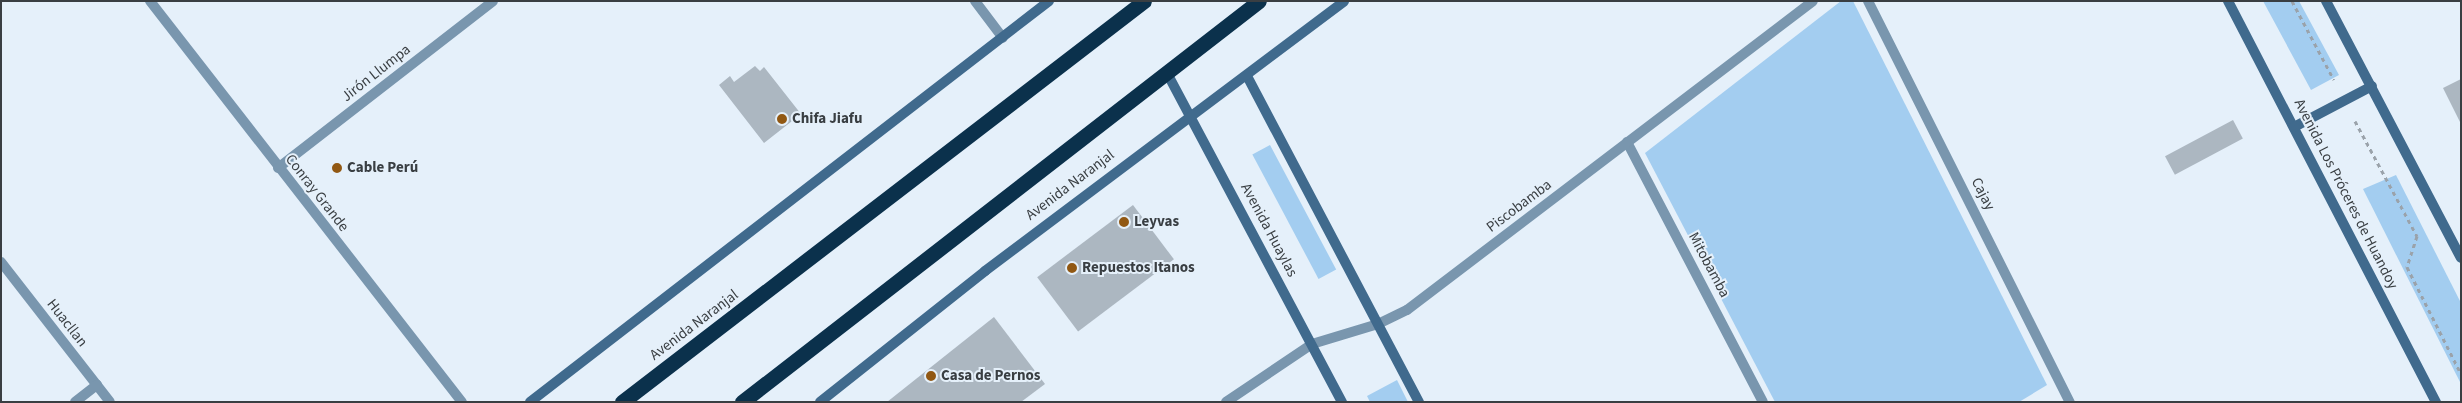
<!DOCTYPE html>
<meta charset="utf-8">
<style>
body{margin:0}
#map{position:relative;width:2462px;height:403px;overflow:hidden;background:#e5f0fa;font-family:"Source Sans 3",sans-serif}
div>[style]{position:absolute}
.green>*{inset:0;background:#a3cdf0;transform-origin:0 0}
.building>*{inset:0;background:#acb7c1;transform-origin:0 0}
.path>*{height:3px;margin-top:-1.5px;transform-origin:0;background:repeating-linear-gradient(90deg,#9aa2aa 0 4px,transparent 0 8px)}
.street>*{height:10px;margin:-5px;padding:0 5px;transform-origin:5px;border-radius:5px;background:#7996ae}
.secondary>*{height:10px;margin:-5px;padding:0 5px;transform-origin:5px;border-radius:5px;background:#406a8d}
.highway>*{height:15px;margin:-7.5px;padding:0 7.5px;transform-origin:7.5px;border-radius:7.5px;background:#0b314c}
.dots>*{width:14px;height:14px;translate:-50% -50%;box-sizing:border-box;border:2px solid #e5f0fa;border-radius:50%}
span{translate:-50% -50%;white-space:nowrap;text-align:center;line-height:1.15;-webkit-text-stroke:4px #e5f0fa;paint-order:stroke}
.street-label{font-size:15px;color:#393e42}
.poi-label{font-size:15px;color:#393e42;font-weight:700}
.left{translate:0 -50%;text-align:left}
.frame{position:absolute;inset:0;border:2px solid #393e42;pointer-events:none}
</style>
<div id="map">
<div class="green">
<div style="clip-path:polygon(1841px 1px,1853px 1px,2047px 385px,2019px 402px,1775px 402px,1645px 153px)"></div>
<div style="clip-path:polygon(2263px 1px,2299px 1px,2339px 75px,2311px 90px)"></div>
<div style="left:1270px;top:145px;width:141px;height:20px;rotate:62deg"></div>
<div style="clip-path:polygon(2396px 175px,2461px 303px,2461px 384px,2363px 189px)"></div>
<div style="clip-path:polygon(1397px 380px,1408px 402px,1370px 402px,1367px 396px)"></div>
</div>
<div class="building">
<div style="clip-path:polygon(755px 66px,760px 71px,764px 67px,801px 114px,764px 143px,719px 85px,730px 76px,734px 82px)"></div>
<div style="clip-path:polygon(2461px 79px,2461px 124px,2443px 88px)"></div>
<div style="left:2233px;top:120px;width:21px;height:77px;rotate:62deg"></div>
<div style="left:1133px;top:205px;width:68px;height:120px;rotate:53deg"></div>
<div style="clip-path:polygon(994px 317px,1045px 384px,1021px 402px,887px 402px)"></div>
</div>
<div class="path">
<div style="left:2292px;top:1px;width:89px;rotate:62deg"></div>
<div style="left:2355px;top:121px;width:131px;rotate:61.7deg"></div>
<div style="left:2417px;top:236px;width:33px;rotate:108deg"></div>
<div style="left:2407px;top:267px;width:120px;rotate:63.2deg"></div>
</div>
<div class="street">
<div style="left:150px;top:1px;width:508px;rotate:52.12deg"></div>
<div style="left:975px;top:1px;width:46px;rotate:52.9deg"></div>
<div style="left:1868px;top:1px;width:449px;rotate:63.3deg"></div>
<div style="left:1627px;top:142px;width:293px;rotate:62.4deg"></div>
<div style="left:278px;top:168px;width:272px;rotate:-37.8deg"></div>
<div style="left:1px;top:262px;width:177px;rotate:52.1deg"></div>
<div style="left:75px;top:402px;width:28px;rotate:-38deg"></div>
<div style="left:1226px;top:402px;width:104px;rotate:-34deg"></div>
<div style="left:1312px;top:344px;width:69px;rotate:-16.9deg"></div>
<div style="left:1378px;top:324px;width:32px;rotate:-26deg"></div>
<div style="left:1407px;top:310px;width:510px;rotate:-37.27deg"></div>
</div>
<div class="secondary">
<div style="left:2228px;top:1px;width:452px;rotate:62.6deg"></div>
<div style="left:2326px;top:1px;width:290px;rotate:62.3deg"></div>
<div style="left:1167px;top:73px;width:373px;rotate:62deg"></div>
<div style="left:1247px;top:76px;width:369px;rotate:62.2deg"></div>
<div style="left:2294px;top:127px;width:88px;rotate:-27.7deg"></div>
<div style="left:530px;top:402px;width:656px;rotate:-37.69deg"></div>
<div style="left:820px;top:402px;width:211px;rotate:-38.4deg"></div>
<div style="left:985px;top:271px;width:449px;rotate:-36.9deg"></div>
</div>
<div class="highway">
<div style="left:622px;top:402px;width:658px;rotate:-37.53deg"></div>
<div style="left:742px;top:402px;width:654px;rotate:-37.8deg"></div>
</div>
<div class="dots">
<div style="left:782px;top:119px;background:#915813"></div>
<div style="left:337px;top:168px;background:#915813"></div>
<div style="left:1124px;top:222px;background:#915813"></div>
<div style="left:1072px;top:268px;background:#915813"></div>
<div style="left:931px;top:376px;background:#915813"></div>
</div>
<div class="street-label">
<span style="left:376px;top:73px;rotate:-38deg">Jirón Llumpa</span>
<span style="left:1070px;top:185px;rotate:-37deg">Avenida Naranjal</span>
<span style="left:317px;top:193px;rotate:52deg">Conray Grande</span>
<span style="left:1983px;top:194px;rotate:63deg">Cajay</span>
<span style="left:2346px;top:194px;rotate:63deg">Avenida Los Próceres de Huandoy</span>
<span style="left:1519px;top:206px;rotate:-37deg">Piscobamba</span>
<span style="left:1269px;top:230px;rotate:62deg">Avenida Huaylas</span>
<span style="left:1709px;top:265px;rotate:62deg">Mitobamba</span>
<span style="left:67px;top:323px;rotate:52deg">Huacllan</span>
<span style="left:694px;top:325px;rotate:-37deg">Avenida Naranjal</span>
</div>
<div class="poi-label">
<span class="left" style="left:792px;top:119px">Chifa Jiafu</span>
<span class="left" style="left:347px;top:168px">Cable Perú</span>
<span class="left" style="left:1134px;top:222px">Leyvas</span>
<span class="left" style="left:1082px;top:268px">Repuestos Itanos</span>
<span class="left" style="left:941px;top:376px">Casa de Pernos</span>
</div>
<div class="frame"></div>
</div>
